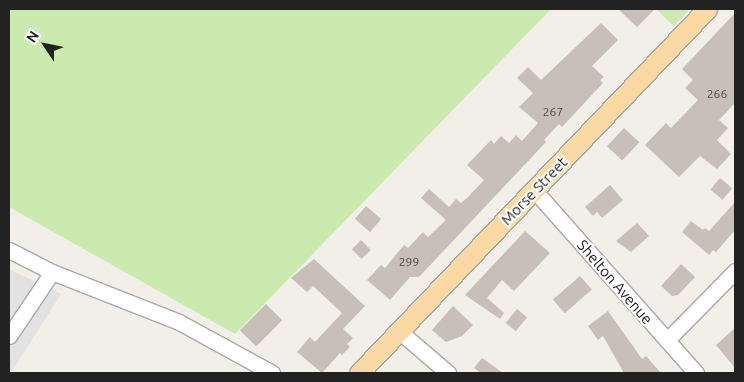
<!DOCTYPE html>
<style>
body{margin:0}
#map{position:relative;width:744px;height:382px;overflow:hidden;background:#f2efe9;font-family:Ubuntu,sans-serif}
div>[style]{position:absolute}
.grass>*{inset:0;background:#cbeab0}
.parking>*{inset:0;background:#e2e2e2}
.building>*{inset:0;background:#c7bfb8;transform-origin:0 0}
.roads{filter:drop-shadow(1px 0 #a9a9a9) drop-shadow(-1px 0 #a9a9a9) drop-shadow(0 1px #a9a9a9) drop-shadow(0 -1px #a9a9a9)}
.minor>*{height:15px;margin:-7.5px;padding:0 7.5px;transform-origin:7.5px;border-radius:7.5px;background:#fff}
.major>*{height:19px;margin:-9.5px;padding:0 9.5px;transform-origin:9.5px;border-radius:9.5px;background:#fbd9a5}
span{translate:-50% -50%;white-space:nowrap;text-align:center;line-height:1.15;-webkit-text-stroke:4px #fff;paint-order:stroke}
.number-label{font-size:12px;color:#4b4948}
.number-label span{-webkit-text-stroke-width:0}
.street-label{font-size:15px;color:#222}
.frame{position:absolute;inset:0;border:10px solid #222;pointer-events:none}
.north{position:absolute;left:20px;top:20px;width:50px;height:50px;-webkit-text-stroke:4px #fff;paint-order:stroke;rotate:304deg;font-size:14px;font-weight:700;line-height:20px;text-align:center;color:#222}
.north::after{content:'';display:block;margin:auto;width:18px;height:22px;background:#222;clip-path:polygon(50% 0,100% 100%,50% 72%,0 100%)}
</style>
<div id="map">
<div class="grass">
<div style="clip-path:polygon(9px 9px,551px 9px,235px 334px,9px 207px)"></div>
<div style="clip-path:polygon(656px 9px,690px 9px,674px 26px)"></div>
</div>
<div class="parking">
<div style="clip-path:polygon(9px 269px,61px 294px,11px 373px,9px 373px)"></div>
</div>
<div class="building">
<div style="clip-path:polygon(618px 9px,655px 9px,637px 27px)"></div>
<div style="clip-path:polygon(735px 13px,735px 103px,719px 120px,728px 128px,717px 140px,731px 154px,717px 169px,700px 156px,679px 177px,645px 145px,666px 123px,671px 128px,698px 100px,685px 88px,693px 80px,682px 69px)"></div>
<div style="clip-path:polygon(601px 23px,618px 40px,592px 66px,604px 77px,600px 80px,603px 83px,562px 127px,559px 124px,544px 140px,546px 142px,419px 277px,410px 277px,390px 300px,367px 280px,381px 265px,385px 268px,404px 245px,408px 248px,423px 232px,428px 237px,446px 220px,421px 198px,429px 189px,449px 207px,456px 199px,461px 203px,467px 198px,484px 180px,467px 165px,491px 140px,494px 144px,501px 136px,509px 143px,516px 135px,522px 141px,538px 123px,519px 107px,533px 93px,517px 78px,528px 67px,541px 80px)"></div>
<div style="left:624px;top:128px;width:21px;height:25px;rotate:43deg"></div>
<div style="left:720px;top:178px;width:16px;height:15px;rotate:40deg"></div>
<div style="clip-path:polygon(610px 185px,623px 200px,602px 218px,597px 212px,593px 216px,585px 207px)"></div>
<div style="clip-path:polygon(735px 202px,735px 230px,716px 252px,713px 250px,709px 255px,682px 232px,691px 221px,703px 230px,705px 228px,709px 231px)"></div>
<div style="left:366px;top:206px;width:20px;height:17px;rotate:41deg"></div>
<div style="clip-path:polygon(637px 223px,649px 236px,631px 252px,616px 241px)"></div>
<div style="clip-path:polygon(525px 231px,550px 253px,514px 291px,502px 280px,487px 298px,504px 313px,500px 319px,465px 295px)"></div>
<div style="left:361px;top:240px;width:14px;height:13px;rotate:45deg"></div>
<div style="clip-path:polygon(314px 259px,365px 306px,343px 329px,353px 338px,347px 344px,350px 347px,342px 355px,340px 353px,322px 373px,297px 352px,310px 337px,315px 342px,342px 313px,313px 286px,307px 292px,291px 278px)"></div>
<div style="clip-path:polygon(681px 264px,695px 277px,678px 295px,672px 296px,661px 286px)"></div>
<div style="left:580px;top:276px;width:18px;height:36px;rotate:49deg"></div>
<div style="left:266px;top:304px;width:23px;height:37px;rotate:45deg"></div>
<div style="clip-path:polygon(453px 306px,473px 325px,462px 336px,446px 342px,432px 330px)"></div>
<div style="left:517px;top:309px;width:13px;height:18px;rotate:39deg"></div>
<div style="clip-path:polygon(608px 311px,642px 359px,646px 356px,661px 373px,624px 373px,603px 336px,598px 340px,588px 326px)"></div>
<div style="clip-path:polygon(735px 328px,735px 368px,716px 345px)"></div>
<div style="clip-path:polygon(482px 358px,503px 373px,481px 373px,474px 368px)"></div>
</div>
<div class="roads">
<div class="minor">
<div style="left:535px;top:191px;width:243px;rotate:48.5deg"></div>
<div style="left:9px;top:250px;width:48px;rotate:27.1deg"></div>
<div style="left:52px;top:272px;width:136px;rotate:21.5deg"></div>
<div style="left:179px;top:322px;width:106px;rotate:28.7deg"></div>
<div style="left:399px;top:331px;width:65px;rotate:40.6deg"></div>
<div style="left:9px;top:336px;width:77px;rotate:-56.1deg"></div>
<div style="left:667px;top:340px;width:97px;rotate:-45.4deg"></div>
</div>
<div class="major">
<div style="left:359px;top:373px;width:504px;rotate:-46.29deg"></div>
</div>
</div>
<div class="number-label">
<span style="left:717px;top:94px">266</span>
<span style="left:553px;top:112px">267</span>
<span style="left:409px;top:262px">299</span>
</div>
<div class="street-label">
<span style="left:534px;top:191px;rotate:-46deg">Morse Street</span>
<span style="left:615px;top:282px;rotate:49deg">Shelton Avenue</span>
</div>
<div class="frame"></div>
<div class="north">N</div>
</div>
